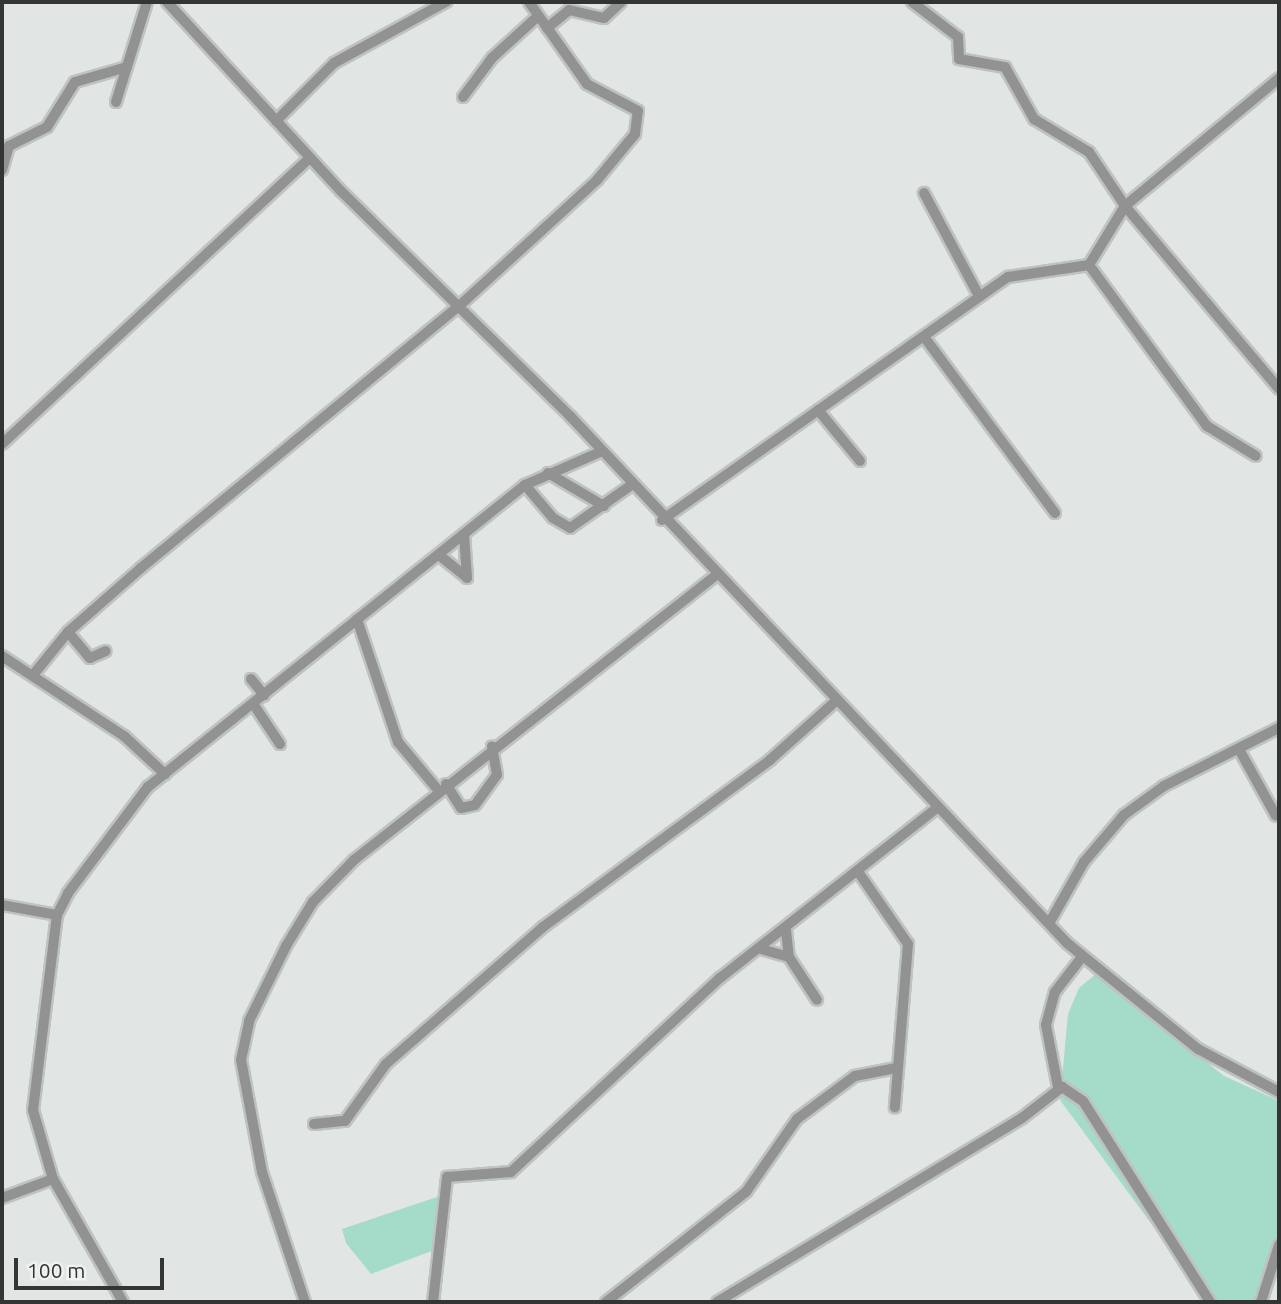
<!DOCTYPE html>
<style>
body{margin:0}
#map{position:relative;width:1281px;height:1304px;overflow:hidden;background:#e1e5e4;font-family:Ubuntu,sans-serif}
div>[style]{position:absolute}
.green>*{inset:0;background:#a5dbc9}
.roads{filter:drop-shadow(2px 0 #bec2c1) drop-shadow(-2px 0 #bec2c1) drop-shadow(0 2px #bec2c1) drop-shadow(0 -2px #bec2c1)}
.minor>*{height:10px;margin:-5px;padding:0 5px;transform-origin:5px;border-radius:5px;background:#939293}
span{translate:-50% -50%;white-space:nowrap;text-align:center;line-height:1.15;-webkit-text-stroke:5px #eef2f1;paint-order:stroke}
.frame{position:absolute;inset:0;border:4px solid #333434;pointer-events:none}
.scale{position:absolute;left:14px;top:1258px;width:150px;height:32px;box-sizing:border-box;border:4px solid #333434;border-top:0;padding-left:9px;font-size:21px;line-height:24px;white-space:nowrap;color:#333434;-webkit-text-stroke:5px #eef2f1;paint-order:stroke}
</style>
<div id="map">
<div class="green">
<div style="clip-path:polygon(1097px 973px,1224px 1076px,1279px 1101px,1279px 1269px,1269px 1302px,1209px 1302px,1060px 1100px,1068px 1014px,1079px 988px)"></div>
<div style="clip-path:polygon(440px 1196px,434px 1250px,371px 1274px,346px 1243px,342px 1229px)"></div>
</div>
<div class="roads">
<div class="minor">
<div style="left:167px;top:2px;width:258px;rotate:47.4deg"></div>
<div style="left:342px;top:192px;width:320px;rotate:44.5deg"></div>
<div style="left:570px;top:416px;width:724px;rotate:46.68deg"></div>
<div style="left:1067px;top:943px;width:169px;rotate:39deg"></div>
<div style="left:1198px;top:1049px;width:92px;rotate:28deg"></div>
<div style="left:912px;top:2px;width:58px;rotate:37.3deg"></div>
<div style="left:958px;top:37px;width:22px;rotate:87deg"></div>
<div style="left:959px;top:59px;width:47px;rotate:9.9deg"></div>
<div style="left:1005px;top:67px;width:60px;rotate:60.9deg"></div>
<div style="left:1034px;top:119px;width:64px;rotate:31deg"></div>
<div style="left:1089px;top:152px;width:65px;rotate:56.3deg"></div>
<div style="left:1125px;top:206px;width:239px;rotate:49.9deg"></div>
<div style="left:547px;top:28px;width:28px;rotate:-39deg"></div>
<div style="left:569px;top:10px;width:36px;rotate:13deg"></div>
<div style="left:604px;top:18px;width:23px;rotate:-43deg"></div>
<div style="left:463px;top:97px;width:49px;rotate:-53.4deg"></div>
<div style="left:492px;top:58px;width:62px;rotate:-42.4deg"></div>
<div style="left:116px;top:102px;width:105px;rotate:-72.8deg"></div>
<div style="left:276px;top:121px;width:82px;rotate:-45deg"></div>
<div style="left:334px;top:63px;width:128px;rotate:-28.6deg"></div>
<div style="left:2px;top:170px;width:25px;rotate:-74deg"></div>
<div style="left:9px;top:146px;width:42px;rotate:-26.6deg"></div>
<div style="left:47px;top:127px;width:53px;rotate:-58.1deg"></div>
<div style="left:75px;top:82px;width:54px;rotate:-16.1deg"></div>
<div style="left:924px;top:193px;width:117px;rotate:61.9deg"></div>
<div style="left:1089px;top:265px;width:200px;rotate:53.8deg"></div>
<div style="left:1207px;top:426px;width:57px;rotate:31.5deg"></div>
<div style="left:925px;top:338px;width:218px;rotate:53.4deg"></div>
<div style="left:818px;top:410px;width:66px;rotate:50.5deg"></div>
<div style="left:2px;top:444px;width:420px;rotate:-42.9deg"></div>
<div style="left:548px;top:473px;width:65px;rotate:30.5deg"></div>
<div style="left:525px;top:485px;width:43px;rotate:49.7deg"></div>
<div style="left:553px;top:518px;width:20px;rotate:30deg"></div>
<div style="left:570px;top:528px;width:73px;rotate:-35deg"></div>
<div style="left:662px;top:520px;width:423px;rotate:-35.1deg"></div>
<div style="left:1008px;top:277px;width:82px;rotate:-8.4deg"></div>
<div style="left:1089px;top:265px;width:69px;rotate:-58.6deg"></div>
<div style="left:1125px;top:206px;width:200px;rotate:-39.7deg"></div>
<div style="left:439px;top:555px;width:36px;rotate:39deg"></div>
<div style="left:467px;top:578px;width:44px;rotate:-93.9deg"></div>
<div style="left:357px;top:619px;width:130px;rotate:71.6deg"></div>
<div style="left:398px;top:742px;width:62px;rotate:50.2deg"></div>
<div style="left:68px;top:632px;width:34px;rotate:50deg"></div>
<div style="left:90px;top:658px;width:17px;rotate:-24deg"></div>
<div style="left:2px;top:656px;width:146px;rotate:33.3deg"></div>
<div style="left:124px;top:736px;width:56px;rotate:42.8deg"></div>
<div style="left:33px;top:675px;width:55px;rotate:-50.9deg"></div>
<div style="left:68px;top:632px;width:97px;rotate:-41.2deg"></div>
<div style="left:141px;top:568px;width:411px;rotate:-39.5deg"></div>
<div style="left:458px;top:307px;width:188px;rotate:-42.4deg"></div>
<div style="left:597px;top:180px;width:60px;rotate:-50.4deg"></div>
<div style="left:635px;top:134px;width:23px;rotate:-83deg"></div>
<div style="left:638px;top:111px;width:58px;rotate:-152.1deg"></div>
<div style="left:587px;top:84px;width:100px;rotate:-125.3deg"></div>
<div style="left:251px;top:679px;width:21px;rotate:51deg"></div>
<div style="left:254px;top:705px;width:47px;rotate:56.3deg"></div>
<div style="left:1240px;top:751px;width:74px;rotate:61deg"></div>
<div style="left:446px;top:784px;width:28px;rotate:58deg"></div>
<div style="left:461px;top:808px;width:14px;rotate:-12deg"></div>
<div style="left:475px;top:805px;width:37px;rotate:-54deg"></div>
<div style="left:497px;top:775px;width:29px;rotate:-100deg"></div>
<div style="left:859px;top:873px;width:86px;rotate:55.4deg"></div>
<div style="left:908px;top:944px;width:164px;rotate:94.6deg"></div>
<div style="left:2px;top:905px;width:56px;rotate:10.3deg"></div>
<div style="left:1051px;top:920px;width:67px;rotate:-60.4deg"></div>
<div style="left:1084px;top:862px;width:62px;rotate:-49.6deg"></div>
<div style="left:1124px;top:815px;width:49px;rotate:-35.9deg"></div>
<div style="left:1164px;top:786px;width:129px;rotate:-26.8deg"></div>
<div style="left:786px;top:930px;width:27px;rotate:84deg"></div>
<div style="left:761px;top:949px;width:29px;rotate:16deg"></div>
<div style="left:789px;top:957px;width:51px;rotate:56.9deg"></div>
<div style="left:1058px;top:1087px;width:63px;rotate:-101deg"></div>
<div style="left:1046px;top:1025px;width:34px;rotate:-75deg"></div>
<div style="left:1055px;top:992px;width:44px;rotate:-52.4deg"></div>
<div style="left:314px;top:1124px;width:31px;rotate:-6deg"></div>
<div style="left:345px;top:1121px;width:70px;rotate:-54.3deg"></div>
<div style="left:386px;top:1064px;width:208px;rotate:-41.1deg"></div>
<div style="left:543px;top:927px;width:282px;rotate:-36.3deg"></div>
<div style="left:770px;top:760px;width:89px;rotate:-41.8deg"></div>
<div style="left:2px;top:1198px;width:54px;rotate:-20.4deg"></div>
<div style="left:123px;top:1302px;width:142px;rotate:-119.6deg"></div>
<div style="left:53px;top:1179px;width:72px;rotate:-106.2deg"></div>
<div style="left:33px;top:1110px;width:196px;rotate:-83deg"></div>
<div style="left:57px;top:915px;width:25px;rotate:-63deg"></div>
<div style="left:68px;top:893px;width:133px;rotate:-53deg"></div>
<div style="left:148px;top:787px;width:483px;rotate:-38.7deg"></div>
<div style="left:525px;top:485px;width:82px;rotate:-23.7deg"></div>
<div style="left:305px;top:1302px;width:137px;rotate:-108.3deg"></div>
<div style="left:262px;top:1172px;width:114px;rotate:-100.6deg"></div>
<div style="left:241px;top:1060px;width:40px;rotate:-78deg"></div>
<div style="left:249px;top:1021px;width:84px;rotate:-63.7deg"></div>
<div style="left:286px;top:946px;width:52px;rotate:-58.5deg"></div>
<div style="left:313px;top:902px;width:59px;rotate:-45.7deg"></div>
<div style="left:354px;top:860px;width:463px;rotate:-38.2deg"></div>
<div style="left:433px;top:1302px;width:126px;rotate:-83.6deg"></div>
<div style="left:447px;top:1177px;width:64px;rotate:-4.5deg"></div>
<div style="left:511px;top:1172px;width:285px;rotate:-42.9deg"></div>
<div style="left:720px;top:978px;width:276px;rotate:-38.1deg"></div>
<div style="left:606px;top:1302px;width:178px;rotate:-38.2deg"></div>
<div style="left:746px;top:1192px;width:89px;rotate:-55.1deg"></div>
<div style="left:797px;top:1119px;width:72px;rotate:-36.6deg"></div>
<div style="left:855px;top:1076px;width:42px;rotate:-11deg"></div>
<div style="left:717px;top:1302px;width:356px;rotate:-31.1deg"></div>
<div style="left:1022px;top:1118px;width:51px;rotate:-37.8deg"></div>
<div style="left:1062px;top:1087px;width:25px;rotate:34deg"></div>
<div style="left:1083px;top:1101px;width:238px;rotate:57.7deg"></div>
<div style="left:1261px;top:1302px;width:60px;rotate:-72.5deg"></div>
</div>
</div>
<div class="frame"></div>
<div class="scale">100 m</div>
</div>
